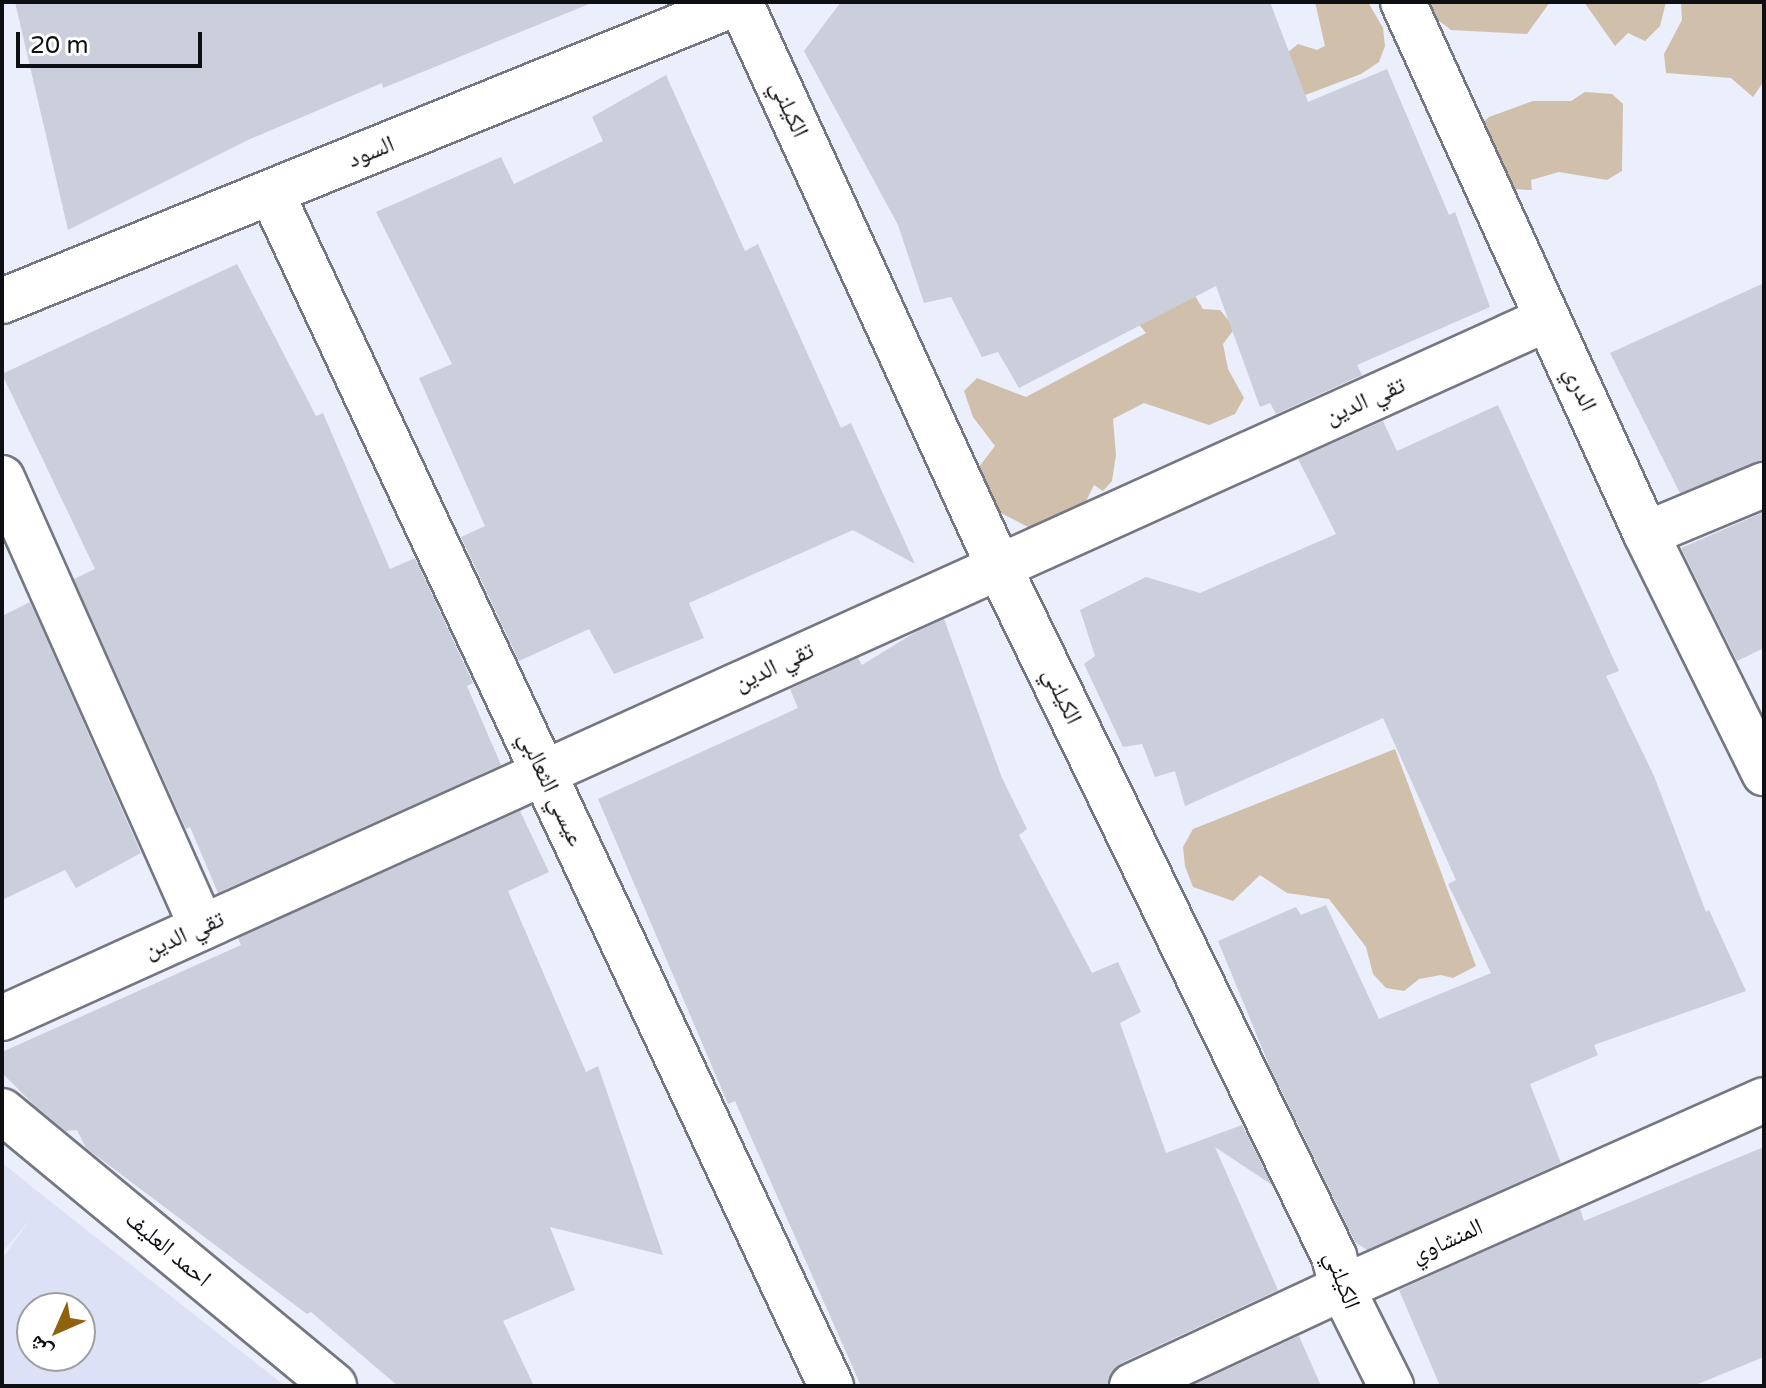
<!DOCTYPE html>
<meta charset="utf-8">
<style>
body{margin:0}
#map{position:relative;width:1766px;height:1388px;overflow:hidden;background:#ebeefb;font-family:"Varela Round","Noto Naskh Arabic",sans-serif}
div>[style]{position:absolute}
.built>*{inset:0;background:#dce1f5}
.green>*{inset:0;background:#d0c0ab}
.building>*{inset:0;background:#cbcedb}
.roads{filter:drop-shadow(2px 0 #747782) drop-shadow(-2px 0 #747782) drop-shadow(0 2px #747782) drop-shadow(0 -2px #747782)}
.street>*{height:44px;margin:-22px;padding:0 22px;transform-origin:22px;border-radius:22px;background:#fff}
span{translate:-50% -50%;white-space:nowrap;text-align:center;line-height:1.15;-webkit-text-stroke:7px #fff;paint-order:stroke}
.street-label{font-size:24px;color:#0e0f13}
.frame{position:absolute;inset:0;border:4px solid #0e0f13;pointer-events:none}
.north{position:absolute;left:16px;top:1292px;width:80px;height:80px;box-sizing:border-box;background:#fff;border:2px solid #9f9fa1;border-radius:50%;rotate:225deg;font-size:22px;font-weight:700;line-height:32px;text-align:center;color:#0e0f13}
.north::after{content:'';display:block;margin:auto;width:28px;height:36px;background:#91620e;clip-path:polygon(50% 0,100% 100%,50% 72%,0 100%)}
.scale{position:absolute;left:16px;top:32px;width:186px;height:36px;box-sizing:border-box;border:4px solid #0e0f13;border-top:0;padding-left:10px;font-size:24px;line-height:28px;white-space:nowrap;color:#0e0f13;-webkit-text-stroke:6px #fff;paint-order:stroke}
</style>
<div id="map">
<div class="built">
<div style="clip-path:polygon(evenodd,2px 1163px,46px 1198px,285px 1386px,2px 1386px,2px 1259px,31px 1218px,2px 1253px,2px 1163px,32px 1308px,80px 1308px,80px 1356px,32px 1356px,32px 1308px)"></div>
</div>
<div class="green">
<div style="clip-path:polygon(1315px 2px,1368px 2px,1383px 28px,1385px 46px,1379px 62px,1361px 74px,1300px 97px,1282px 57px,1298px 44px,1317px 50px,1325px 46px)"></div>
<div style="clip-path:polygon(1410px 2px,1550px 2px,1527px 34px,1451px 30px,1438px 20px,1424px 17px)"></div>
<div style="clip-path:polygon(1584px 2px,1666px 2px,1660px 26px,1645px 41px,1628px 33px,1615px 46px)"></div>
<div style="clip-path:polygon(1681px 2px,1764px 2px,1764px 81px,1753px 97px,1731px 78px,1666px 73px,1664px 54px,1682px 20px)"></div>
<div style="clip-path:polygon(1585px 92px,1612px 94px,1623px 104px,1622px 171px,1607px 180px,1559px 172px,1531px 180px,1532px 190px,1509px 189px,1474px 130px,1489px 117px,1533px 101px,1571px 101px)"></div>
<div style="clip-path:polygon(1192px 291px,1203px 309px,1220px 310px,1235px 328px,1223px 344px,1228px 369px,1244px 398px,1235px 414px,1209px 425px,1144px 403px,1113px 419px,1116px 455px,1112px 481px,1103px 491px,1094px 485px,1085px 503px,1051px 530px,1028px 527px,1001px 513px,983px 496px,975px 472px,995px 446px,973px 417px,964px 391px,977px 378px,1026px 397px,1146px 333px,1133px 317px)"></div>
<div style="clip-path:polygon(1395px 749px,1476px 966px,1453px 978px,1441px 975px,1419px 979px,1404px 991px,1386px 988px,1373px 974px,1366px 947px,1329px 899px,1287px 893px,1260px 875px,1233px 901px,1193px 887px,1185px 866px,1183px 847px,1193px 829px)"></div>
</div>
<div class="building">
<div style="clip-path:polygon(15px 2px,589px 2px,589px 4px,383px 88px,382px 83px,248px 140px,68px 230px)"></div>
<div style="clip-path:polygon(841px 2px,1270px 2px,1308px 102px,1387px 69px,1449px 215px,1455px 212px,1490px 307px,1357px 365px,1362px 375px,1276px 414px,1270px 403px,1260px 407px,1216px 286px,1019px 388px,998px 352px,982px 357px,951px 297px,924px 303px,898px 225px,804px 51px)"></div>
<div style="clip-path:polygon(666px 75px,745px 251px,758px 244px,841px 428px,851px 423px,915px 564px,853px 530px,689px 603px,704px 638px,614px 674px,589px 629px,519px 661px,461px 537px,485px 526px,419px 378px,452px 364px,376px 212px,501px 157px,514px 184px,603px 141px,592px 117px)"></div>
<div style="clip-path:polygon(237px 264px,316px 416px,323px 413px,390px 569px,415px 558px,473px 683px,467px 686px,501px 765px,218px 893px,190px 827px,186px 829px,74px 579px,95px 569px,2px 374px)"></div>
<div style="clip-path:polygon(1764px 283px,1764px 461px,1680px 493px,1610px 353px)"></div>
<div style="clip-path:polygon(1498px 405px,1619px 671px,1606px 676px,1654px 776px,1706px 912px,1709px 910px,1746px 991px,1594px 1045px,1598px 1055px,1530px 1084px,1561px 1163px,1367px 1250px,1355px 1242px,1269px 1065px,1218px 941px,1296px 907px,1301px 915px,1326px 905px,1379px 1019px,1491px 973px,1448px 884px,1456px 880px,1383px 718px,1185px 806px,1175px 771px,1155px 777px,1142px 744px,1123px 747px,1084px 664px,1095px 656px,1080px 610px,1146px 577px,1200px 593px,1336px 534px,1298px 459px,1383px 421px,1397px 451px)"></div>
<div style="clip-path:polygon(1764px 512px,1764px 648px,1737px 661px,1681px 548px)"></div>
<div style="clip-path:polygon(30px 602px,141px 853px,76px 888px,65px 870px,2px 900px,2px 616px)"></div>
<div style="clip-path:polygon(944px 619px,1002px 778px,1027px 829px,1019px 835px,1092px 973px,1118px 962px,1141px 1012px,1120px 1023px,1166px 1153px,1242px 1125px,1272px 1185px,1215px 1147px,1278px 1290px,1121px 1363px,1111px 1372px,1107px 1386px,861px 1386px,735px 1101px,728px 1104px,598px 799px,798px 708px,790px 689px,858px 658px,862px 665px,914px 633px)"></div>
<div style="clip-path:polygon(520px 811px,549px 872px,508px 891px,586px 1072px,598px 1066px,663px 1255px,550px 1227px,575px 1290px,503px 1321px,534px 1386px,398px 1386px,311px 1312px,307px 1314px,86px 1148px,77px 1130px,66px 1131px,35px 1106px,2px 1073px,2px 1052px,241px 945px,238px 938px)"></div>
<div style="clip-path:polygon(1764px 1147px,1764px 1357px,1693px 1386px,1440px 1386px,1399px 1290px,1580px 1209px,1584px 1221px)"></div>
<div style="clip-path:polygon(1299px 1336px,1321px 1386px,1191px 1386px)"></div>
</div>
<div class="roads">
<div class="street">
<div style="left:740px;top:2px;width:619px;rotate:65.38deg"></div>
<div style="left:998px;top:565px;width:768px;rotate:64.07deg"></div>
<div style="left:1334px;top:1256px;width:33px;rotate:76deg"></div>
<div style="left:1342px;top:1288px;width:110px;rotate:63.4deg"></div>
<div style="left:1403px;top:2px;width:585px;rotate:65.45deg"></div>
<div style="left:1646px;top:534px;width:267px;rotate:63.7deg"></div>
<div style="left:271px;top:192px;width:1319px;rotate:64.87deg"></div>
<div style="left:2px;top:301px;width:795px;rotate:-22.08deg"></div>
<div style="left:2px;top:478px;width:492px;rotate:66deg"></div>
<div style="left:1646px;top:534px;width:128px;rotate:-22.6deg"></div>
<div style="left:2px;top:1018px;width:1696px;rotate:-24.34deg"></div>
<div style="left:2px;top:1111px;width:431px;rotate:39.6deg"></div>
<div style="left:1132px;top:1386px;width:232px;rotate:-25deg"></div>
<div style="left:1342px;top:1288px;width:462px;rotate:-24deg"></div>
</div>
</div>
<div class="street-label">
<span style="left:789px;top:109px;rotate:65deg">الكيلني</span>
<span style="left:371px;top:152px;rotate:-22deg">السود</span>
<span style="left:1580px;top:389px;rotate:65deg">الدري</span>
<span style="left:1365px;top:401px;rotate:-24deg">تقي الدين</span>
<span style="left:774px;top:667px;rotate:-25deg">تقي الدين</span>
<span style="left:1062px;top:696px;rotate:64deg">الكيلني</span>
<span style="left:551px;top:789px;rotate:65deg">عيسي الثعالبي</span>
<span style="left:184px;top:935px;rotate:-24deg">تقي الدين</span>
<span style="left:1447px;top:1241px;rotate:-24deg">المنشاوي</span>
<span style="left:168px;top:1249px;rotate:40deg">احمد العليف</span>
<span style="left:1342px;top:1280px;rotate:69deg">الكيلني</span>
</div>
<div class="frame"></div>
<div class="north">ش</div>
<div class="scale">20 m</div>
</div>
